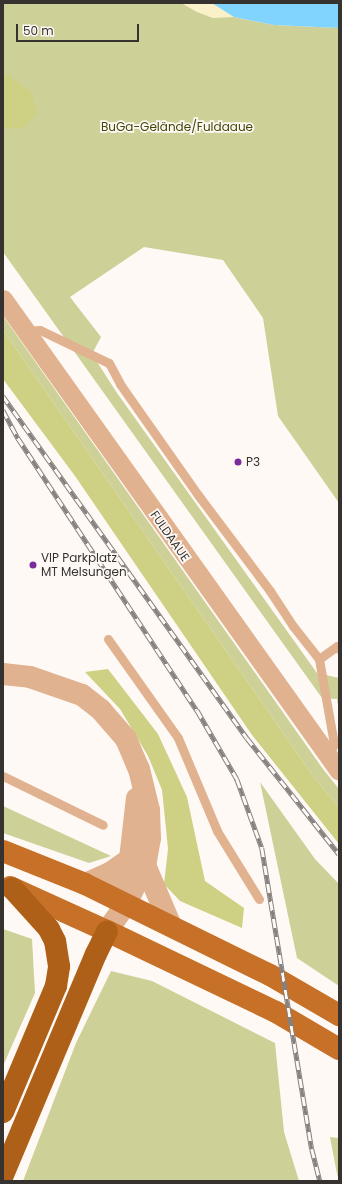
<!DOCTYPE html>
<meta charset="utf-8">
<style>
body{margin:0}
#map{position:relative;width:342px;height:1184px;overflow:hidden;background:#fff9f5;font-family:Poppins,sans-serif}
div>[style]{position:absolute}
.green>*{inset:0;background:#cdd097}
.forest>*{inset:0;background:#ced184}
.sand>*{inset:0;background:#faf1cb}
.water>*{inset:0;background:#80d4fd}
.service>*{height:9px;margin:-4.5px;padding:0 4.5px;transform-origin:4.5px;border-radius:4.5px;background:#e1b290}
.minor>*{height:19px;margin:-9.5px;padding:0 9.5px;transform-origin:9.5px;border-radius:9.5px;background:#e1b290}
.tertiary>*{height:22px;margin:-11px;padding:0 11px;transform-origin:11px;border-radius:11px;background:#e1b290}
.primary>*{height:22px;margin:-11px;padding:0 11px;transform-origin:11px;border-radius:11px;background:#c67127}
.motorway>*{height:22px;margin:-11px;padding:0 11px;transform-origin:11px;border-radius:11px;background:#ae6019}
.rail>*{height:4.5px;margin-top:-2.25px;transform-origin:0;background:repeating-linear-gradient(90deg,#fff9f5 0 9px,#86817e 0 18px);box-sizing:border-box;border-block:1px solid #86817e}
.dots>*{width:11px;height:11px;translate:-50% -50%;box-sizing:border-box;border:2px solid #fff9f5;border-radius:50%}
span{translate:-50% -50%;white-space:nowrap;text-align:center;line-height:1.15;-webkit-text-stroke:3.5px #fff9f5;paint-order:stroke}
.park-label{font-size:12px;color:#444508}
.poi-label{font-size:12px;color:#363230}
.left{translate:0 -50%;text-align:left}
.street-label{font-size:12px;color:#363230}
.frame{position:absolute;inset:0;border:4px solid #363230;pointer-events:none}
.scale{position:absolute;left:16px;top:24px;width:123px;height:18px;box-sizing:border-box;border:2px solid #363230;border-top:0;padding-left:5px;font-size:12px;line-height:14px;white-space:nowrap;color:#363230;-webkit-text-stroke:3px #fff9f5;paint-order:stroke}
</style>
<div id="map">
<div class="green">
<div style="clip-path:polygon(3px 3px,212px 3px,234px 17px,274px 25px,339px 28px,339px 503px,278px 416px,263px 318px,223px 260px,144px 247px,70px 297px,101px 337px,92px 354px,117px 393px,317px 673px,339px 678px,339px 712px,337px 699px,322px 698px,3px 252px)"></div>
<div style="clip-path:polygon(3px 316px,323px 769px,339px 789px,339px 807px,313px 776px,3px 330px)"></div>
<div style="clip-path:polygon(260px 782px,315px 859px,339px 884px,339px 986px,297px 958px)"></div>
<div style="clip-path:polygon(3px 806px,111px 856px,89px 863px,3px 833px)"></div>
<div style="clip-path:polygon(3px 929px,32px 939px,35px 993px,3px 1066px)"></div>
<div style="clip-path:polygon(111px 971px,152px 981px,275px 1043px,284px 1132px,299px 1181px,23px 1181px,76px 1043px)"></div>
<div style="clip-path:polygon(330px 1137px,339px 1138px,339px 1180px,337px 1174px)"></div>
</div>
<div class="forest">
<div style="clip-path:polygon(3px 74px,10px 76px,31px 92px,38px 113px,21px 129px,3px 128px)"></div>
<div style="clip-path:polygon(3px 330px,313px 776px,339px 807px,339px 844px,252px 735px,75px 476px,3px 379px)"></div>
<div style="clip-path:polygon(108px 669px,158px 734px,187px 797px,205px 881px,244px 908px,242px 928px,180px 901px,164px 884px,168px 849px,162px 790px,148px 756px,120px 709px,85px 672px)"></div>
</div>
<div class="sand">
<div style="clip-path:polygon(181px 3px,212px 3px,234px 17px,213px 18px,197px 12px)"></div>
</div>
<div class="water">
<div style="clip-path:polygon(212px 3px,339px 3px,339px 28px,274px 25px,234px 17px)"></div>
</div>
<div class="service">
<div style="left:25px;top:331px;width:15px;rotate:-4deg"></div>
<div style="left:40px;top:330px;width:76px;rotate:25.6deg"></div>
<div style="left:109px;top:363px;width:24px;rotate:62deg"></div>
<div style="left:120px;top:384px;width:136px;rotate:54.9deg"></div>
<div style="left:198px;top:495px;width:120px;rotate:53.1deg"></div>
<div style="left:270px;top:591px;width:42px;rotate:56.7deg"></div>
<div style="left:293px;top:626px;width:42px;rotate:51.8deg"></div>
<div style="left:319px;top:659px;width:22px;rotate:-36deg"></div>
<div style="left:337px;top:646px;width:4px;rotate:56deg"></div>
<div style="left:108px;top:639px;width:121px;rotate:54.7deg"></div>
<div style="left:178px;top:738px;width:101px;rotate:67.2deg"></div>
<div style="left:217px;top:831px;width:80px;rotate:58.3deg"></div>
<div style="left:319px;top:659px;width:86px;rotate:80deg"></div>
<div style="left:334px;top:744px;width:14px;rotate:115deg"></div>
<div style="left:3px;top:776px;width:111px;rotate:26.1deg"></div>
</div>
<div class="minor">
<div style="left:3px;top:299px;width:579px;rotate:54.55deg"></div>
</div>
<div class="tertiary">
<div style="left:3px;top:674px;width:27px;rotate:6deg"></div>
<div style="left:30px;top:677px;width:55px;rotate:19.1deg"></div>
<div style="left:82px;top:695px;width:24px;rotate:38deg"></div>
<div style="left:101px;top:710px;width:38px;rotate:49deg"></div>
<div style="left:126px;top:739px;width:33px;rotate:67deg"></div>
<div style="left:139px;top:769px;width:42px;rotate:76.3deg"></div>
<div style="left:149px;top:810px;width:28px;rotate:88deg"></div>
<div style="left:150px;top:838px;width:27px;rotate:100deg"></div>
<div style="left:145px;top:865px;width:43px;rotate:116deg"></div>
<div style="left:126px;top:904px;width:33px;rotate:125deg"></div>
<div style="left:145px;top:865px;width:66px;rotate:66.9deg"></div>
<div style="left:85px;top:884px;width:27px;rotate:-24deg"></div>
<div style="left:110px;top:873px;width:24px;rotate:-35deg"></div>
<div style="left:120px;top:890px;width:33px;rotate:-72deg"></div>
<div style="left:130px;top:859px;width:61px;rotate:-83.5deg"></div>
</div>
<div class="primary">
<div style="left:3px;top:851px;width:88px;rotate:21.9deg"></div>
<div style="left:85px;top:884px;width:206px;rotate:26.2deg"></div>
<div style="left:270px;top:975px;width:80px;rotate:30.1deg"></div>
<div style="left:10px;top:887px;width:107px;rotate:24.4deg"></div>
<div style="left:107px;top:931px;width:187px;rotate:25.6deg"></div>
<div style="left:276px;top:1012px;width:73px;rotate:30.4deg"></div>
</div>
<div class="motorway">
<div style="left:3px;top:1112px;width:137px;rotate:-67.2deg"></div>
<div style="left:56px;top:986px;width:20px;rotate:-81deg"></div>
<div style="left:59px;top:966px;width:25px;rotate:-99deg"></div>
<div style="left:55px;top:941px;width:13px;rotate:-117deg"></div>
<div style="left:49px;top:929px;width:55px;rotate:-132.1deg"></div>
<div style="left:3px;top:1175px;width:240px;rotate:-67.2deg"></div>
<div style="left:96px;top:954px;width:25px;rotate:-64deg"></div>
</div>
<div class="rail">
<div style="left:3px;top:396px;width:420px;rotate:54.5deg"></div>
<div style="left:247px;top:738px;width:148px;rotate:51.6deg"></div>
<div style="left:3px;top:410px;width:32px;rotate:62deg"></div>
<div style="left:18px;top:438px;width:326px;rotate:56.7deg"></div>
<div style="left:197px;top:710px;width:80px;rotate:59.9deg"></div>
<div style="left:237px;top:779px;width:73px;rotate:70.1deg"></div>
<div style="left:262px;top:848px;width:305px;rotate:80.6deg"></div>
<div style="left:312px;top:1149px;width:33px;rotate:76deg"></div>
</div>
<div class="dots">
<div style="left:238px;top:462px;background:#7b2b9b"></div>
<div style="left:33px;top:565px;background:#7b2b9b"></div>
</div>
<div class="park-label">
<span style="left:177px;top:127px">BuGa-Gelände/Fuldaaue</span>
</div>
<div class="poi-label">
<span class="left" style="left:246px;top:462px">P3</span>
<span class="left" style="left:41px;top:565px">VIP Parkplatz<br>MT Melsungen</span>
</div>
<div class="street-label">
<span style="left:170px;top:536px;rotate:55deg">FULDAAUE</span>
</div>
<div class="frame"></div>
<div class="scale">50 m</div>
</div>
